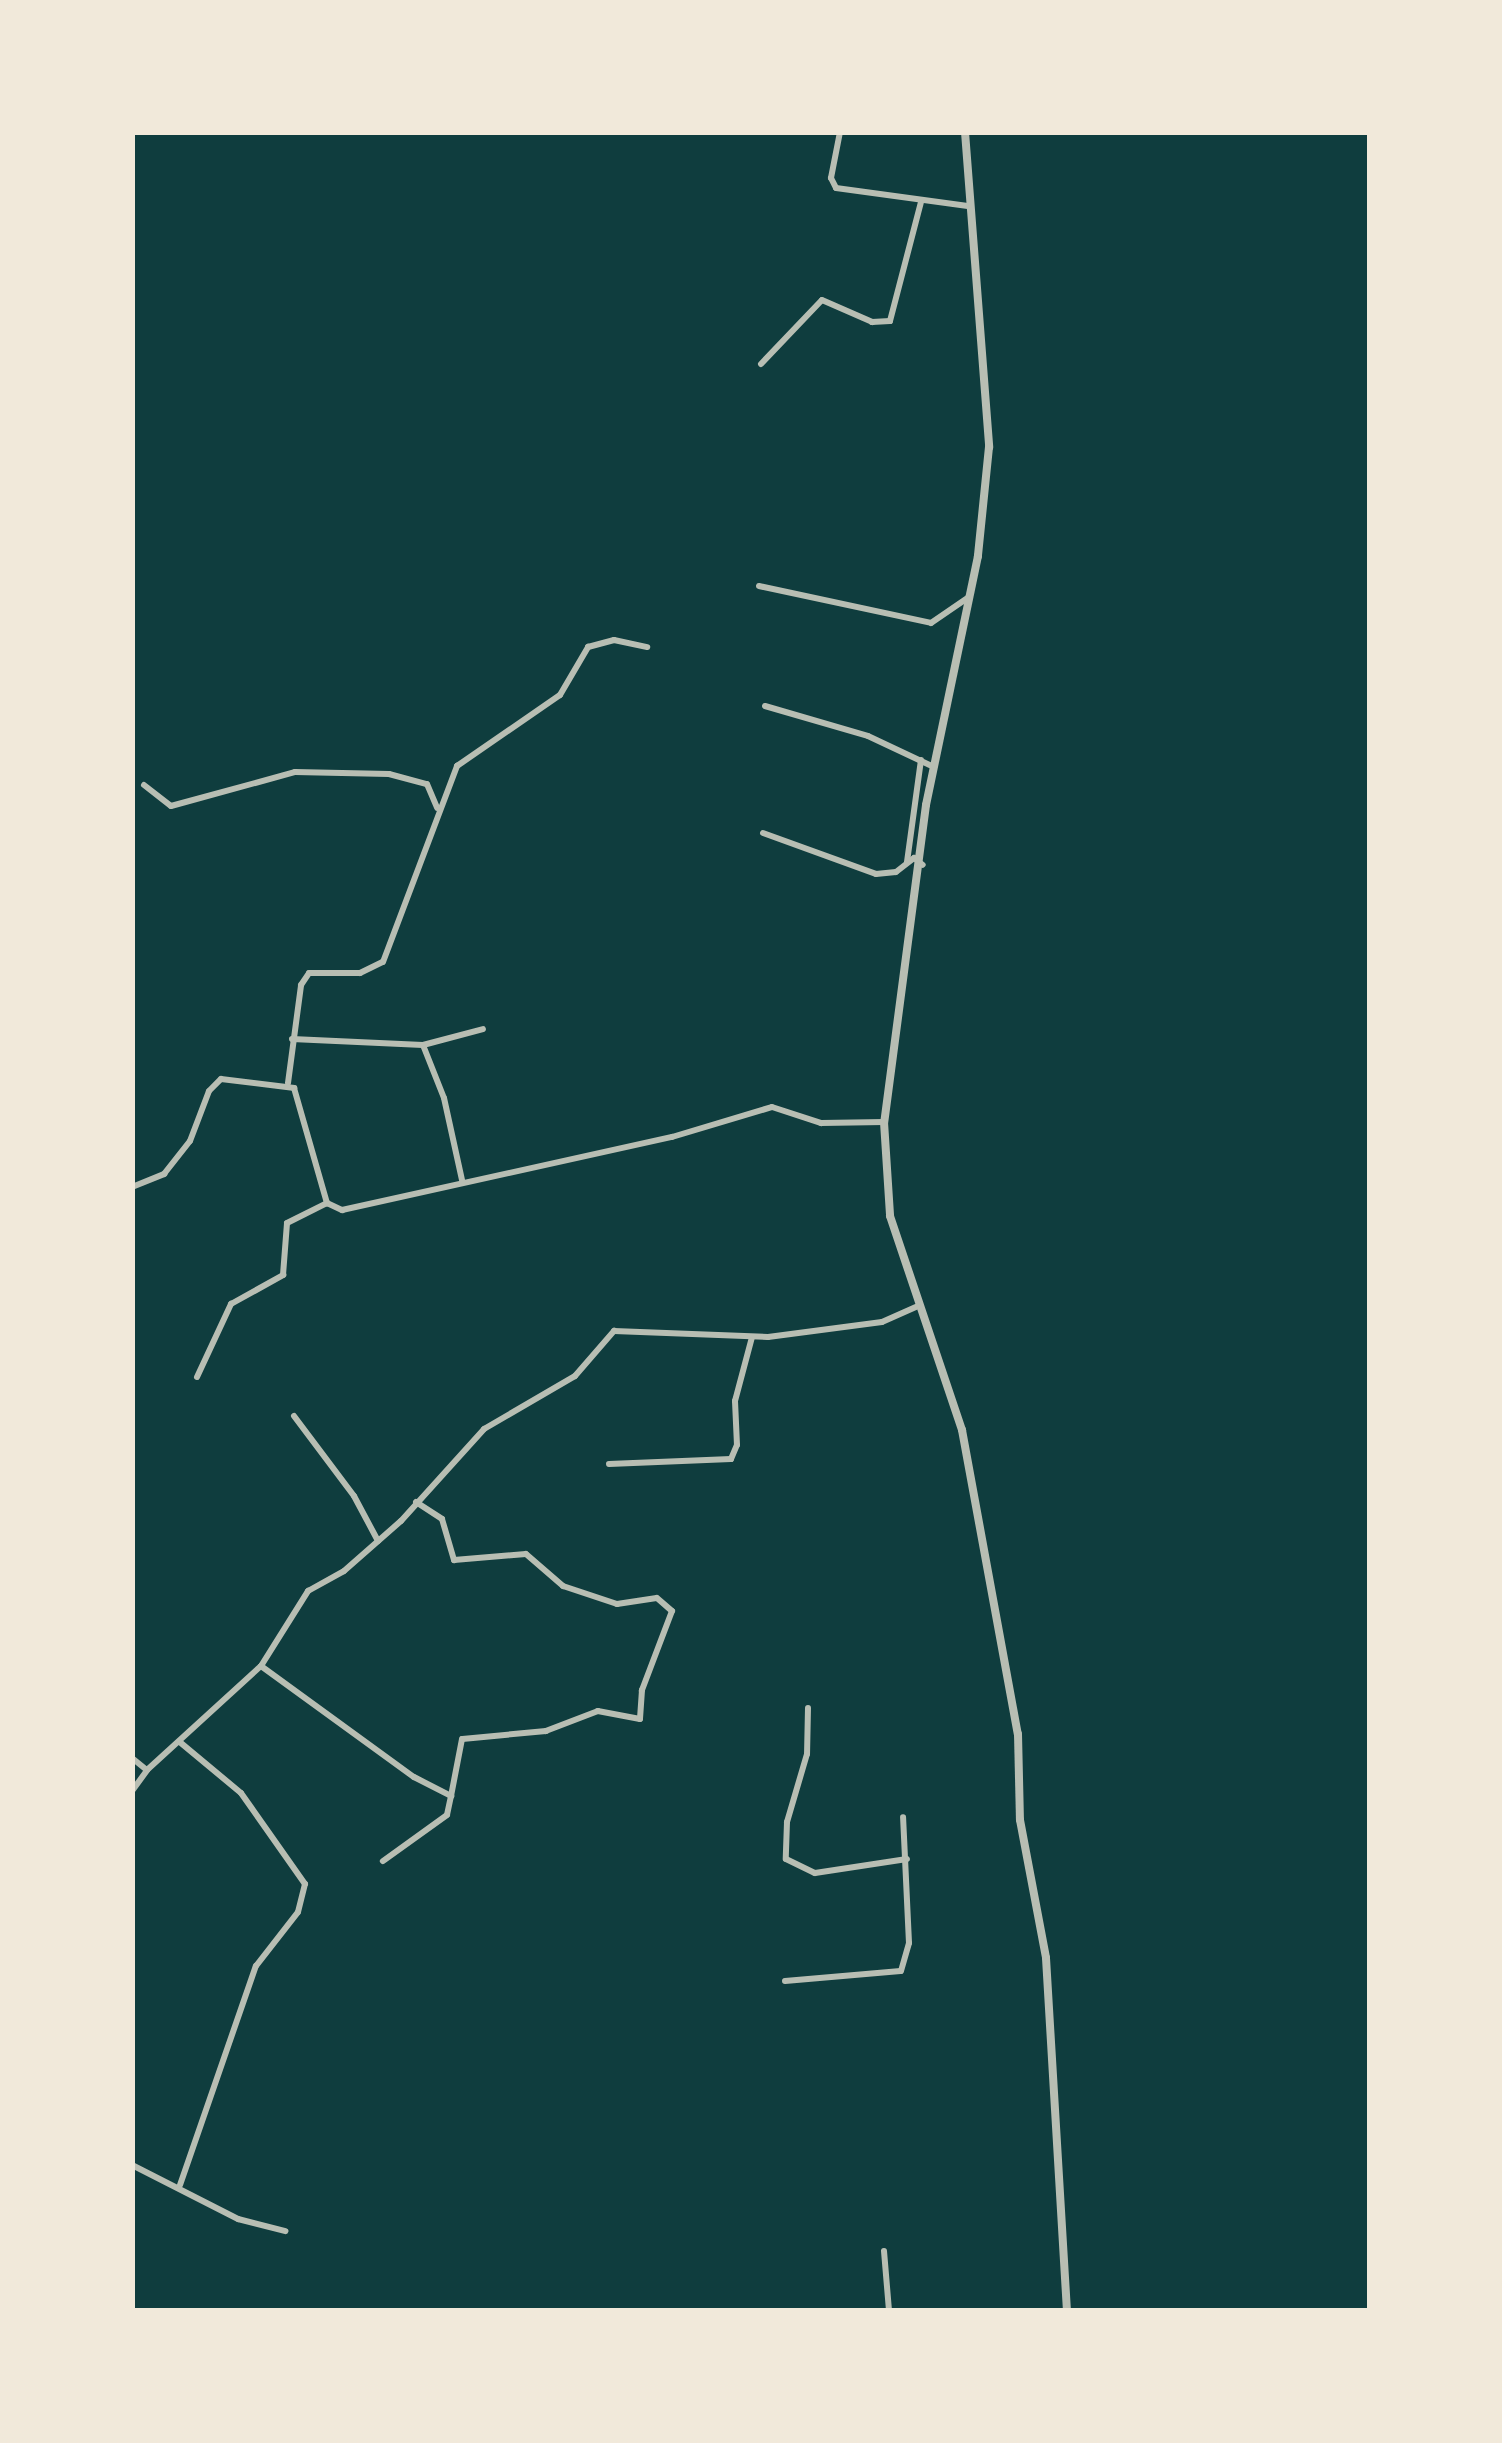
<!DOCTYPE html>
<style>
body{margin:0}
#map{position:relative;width:1502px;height:2443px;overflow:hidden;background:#0f3d3e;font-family:Barlow,sans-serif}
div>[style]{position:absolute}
.minor>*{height:6px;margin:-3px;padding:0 3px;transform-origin:3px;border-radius:3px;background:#b8beb3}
.tertiary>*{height:8px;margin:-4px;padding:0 4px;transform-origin:4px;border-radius:4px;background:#b8beb3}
span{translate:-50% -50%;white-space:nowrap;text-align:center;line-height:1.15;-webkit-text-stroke:10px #f1e9da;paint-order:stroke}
.frame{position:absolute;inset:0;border:135px solid #f1e9da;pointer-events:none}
</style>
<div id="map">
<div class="minor">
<div style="left:840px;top:132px;width:47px;rotate:101.1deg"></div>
<div style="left:831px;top:178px;width:11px;rotate:63deg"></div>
<div style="left:836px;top:188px;width:133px;rotate:7.8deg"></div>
<div style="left:761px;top:364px;width:88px;rotate:-46.4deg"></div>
<div style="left:822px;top:300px;width:55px;rotate:23.7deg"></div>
<div style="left:872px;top:322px;width:18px;rotate:-3deg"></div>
<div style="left:890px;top:321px;width:123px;rotate:-75.4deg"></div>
<div style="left:759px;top:586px;width:176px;rotate:12.1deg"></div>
<div style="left:931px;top:623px;width:46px;rotate:-34.4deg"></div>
<div style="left:765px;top:706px;width:107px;rotate:16.2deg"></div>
<div style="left:868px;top:736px;width:73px;rotate:25.2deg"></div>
<div style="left:144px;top:785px;width:34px;rotate:38deg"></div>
<div style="left:171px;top:806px;width:129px;rotate:-15.3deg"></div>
<div style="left:295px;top:772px;width:94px;rotate:1.2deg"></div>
<div style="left:389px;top:774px;width:39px;rotate:15deg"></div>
<div style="left:427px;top:784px;width:26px;rotate:67deg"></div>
<div style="left:763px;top:833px;width:120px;rotate:19.9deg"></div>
<div style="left:876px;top:874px;width:20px;rotate:-6deg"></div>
<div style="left:896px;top:872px;width:23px;rotate:-38deg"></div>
<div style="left:914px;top:858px;width:11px;rotate:38deg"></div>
<div style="left:907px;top:862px;width:103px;rotate:-82.2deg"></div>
<div style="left:292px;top:1039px;width:131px;rotate:2.6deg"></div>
<div style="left:423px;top:1045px;width:62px;rotate:-14.9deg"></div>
<div style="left:423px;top:1045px;width:57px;rotate:68.4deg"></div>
<div style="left:444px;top:1098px;width:84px;rotate:77.6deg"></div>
<div style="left:288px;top:1083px;width:99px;rotate:-82.4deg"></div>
<div style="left:301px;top:985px;width:14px;rotate:-56deg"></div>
<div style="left:309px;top:973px;width:51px"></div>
<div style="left:360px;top:973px;width:25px;rotate:-26deg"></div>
<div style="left:383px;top:962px;width:210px;rotate:-69.3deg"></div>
<div style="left:457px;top:766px;width:125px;rotate:-34.6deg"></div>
<div style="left:560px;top:695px;width:56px;rotate:-59.7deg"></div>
<div style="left:588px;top:647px;width:27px;rotate:-15deg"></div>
<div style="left:614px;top:640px;width:34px;rotate:12deg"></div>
<div style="left:132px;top:1187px;width:35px;rotate:-22deg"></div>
<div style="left:164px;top:1174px;width:42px;rotate:-51.8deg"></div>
<div style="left:190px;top:1141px;width:53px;rotate:-69.2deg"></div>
<div style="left:209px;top:1091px;width:17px;rotate:-45deg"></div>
<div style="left:221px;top:1079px;width:74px;rotate:7deg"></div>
<div style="left:294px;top:1088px;width:120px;rotate:74deg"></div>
<div style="left:327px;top:1203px;width:17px;rotate:25deg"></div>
<div style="left:342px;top:1210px;width:338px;rotate:-12.5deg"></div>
<div style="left:672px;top:1137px;width:104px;rotate:-16.7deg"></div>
<div style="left:772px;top:1107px;width:52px;rotate:18.1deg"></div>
<div style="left:821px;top:1123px;width:63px;rotate:-0.9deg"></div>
<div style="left:197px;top:1377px;width:81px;rotate:-65deg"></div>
<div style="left:231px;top:1304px;width:60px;rotate:-29.1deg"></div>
<div style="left:283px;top:1275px;width:52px;rotate:-85.6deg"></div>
<div style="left:287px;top:1223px;width:45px;rotate:-26.6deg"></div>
<div style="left:294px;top:1416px;width:100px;rotate:53.1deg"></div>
<div style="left:354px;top:1496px;width:51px;rotate:61.9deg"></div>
<div style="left:609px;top:1464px;width:122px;rotate:-2.3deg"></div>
<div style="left:731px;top:1459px;width:15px;rotate:-67deg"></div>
<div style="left:737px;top:1445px;width:44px;rotate:-92.6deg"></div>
<div style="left:735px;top:1401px;width:66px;rotate:-75.1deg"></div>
<div style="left:416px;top:1502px;width:31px;rotate:33deg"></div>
<div style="left:442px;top:1519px;width:43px;rotate:73.7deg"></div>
<div style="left:454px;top:1560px;width:72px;rotate:-4.8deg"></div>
<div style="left:526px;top:1554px;width:49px;rotate:40.9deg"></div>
<div style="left:563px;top:1586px;width:57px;rotate:18.4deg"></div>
<div style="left:617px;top:1604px;width:40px;rotate:-8.5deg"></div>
<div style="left:657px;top:1598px;width:20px;rotate:41deg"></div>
<div style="left:672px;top:1611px;width:85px;rotate:110.8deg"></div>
<div style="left:642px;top:1690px;width:29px;rotate:94deg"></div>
<div style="left:640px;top:1719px;width:43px;rotate:-169.2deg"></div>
<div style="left:598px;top:1711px;width:56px;rotate:159deg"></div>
<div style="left:546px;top:1731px;width:84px;rotate:174.6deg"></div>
<div style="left:462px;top:1739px;width:58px;rotate:100.9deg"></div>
<div style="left:261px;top:1666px;width:189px;rotate:36deg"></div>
<div style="left:414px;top:1777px;width:42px;rotate:27.2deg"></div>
<div style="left:451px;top:1796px;width:19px;rotate:102deg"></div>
<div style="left:447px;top:1815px;width:79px;rotate:144.3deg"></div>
<div style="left:808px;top:1708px;width:46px;rotate:91.2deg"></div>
<div style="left:807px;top:1754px;width:71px;rotate:106.4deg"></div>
<div style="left:787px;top:1822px;width:37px;rotate:92deg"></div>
<div style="left:786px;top:1859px;width:32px;rotate:26deg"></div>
<div style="left:815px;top:1873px;width:93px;rotate:-8.7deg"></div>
<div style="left:132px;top:1758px;width:19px;rotate:39deg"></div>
<div style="left:132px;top:1791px;width:26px;rotate:-54deg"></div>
<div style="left:147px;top:1770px;width:154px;rotate:-42.4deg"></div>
<div style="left:261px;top:1666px;width:89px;rotate:-57.9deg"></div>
<div style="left:308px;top:1591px;width:41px;rotate:-29.1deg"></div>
<div style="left:344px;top:1571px;width:76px;rotate:-41.3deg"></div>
<div style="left:401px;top:1521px;width:124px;rotate:-47.9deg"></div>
<div style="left:484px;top:1429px;width:105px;rotate:-30.2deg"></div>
<div style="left:575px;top:1376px;width:60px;rotate:-49.1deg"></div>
<div style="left:614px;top:1331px;width:154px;rotate:2.2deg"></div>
<div style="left:768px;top:1337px;width:115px;rotate:-7.5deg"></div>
<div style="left:882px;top:1322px;width:37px;rotate:-24deg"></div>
<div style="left:132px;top:1885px;width:10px;rotate:90deg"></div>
<div style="left:785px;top:1981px;width:116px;rotate:-4.9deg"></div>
<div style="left:901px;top:1971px;width:29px;rotate:-74deg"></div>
<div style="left:909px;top:1943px;width:126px;rotate:-92.7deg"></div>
<div style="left:132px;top:2165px;width:119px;rotate:27deg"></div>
<div style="left:238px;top:2219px;width:49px;rotate:14.3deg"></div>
<div style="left:180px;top:2185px;width:232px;rotate:-70.9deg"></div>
<div style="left:256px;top:1966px;width:68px;rotate:-52.1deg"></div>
<div style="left:298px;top:1912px;width:29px;rotate:-76deg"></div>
<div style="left:305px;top:1884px;width:111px;rotate:-125.1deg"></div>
<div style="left:241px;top:1793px;width:78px;rotate:-140.2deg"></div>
<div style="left:884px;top:2251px;width:59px;rotate:85.2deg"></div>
</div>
<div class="tertiary">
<div style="left:965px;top:132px;width:316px;rotate:85.6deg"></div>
<div style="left:989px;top:447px;width:110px;rotate:95.8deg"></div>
<div style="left:978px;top:556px;width:254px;rotate:101.8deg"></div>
<div style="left:926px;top:805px;width:320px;rotate:97.5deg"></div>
<div style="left:884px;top:1122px;width:94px;rotate:86.3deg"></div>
<div style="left:890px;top:1216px;width:226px;rotate:71.4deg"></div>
<div style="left:962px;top:1430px;width:309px;rotate:79.6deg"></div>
<div style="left:1018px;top:1734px;width:86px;rotate:88.7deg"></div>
<div style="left:1020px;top:1820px;width:140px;rotate:79.3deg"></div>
<div style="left:1046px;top:1958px;width:353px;rotate:86.6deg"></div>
</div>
<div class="frame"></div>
</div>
